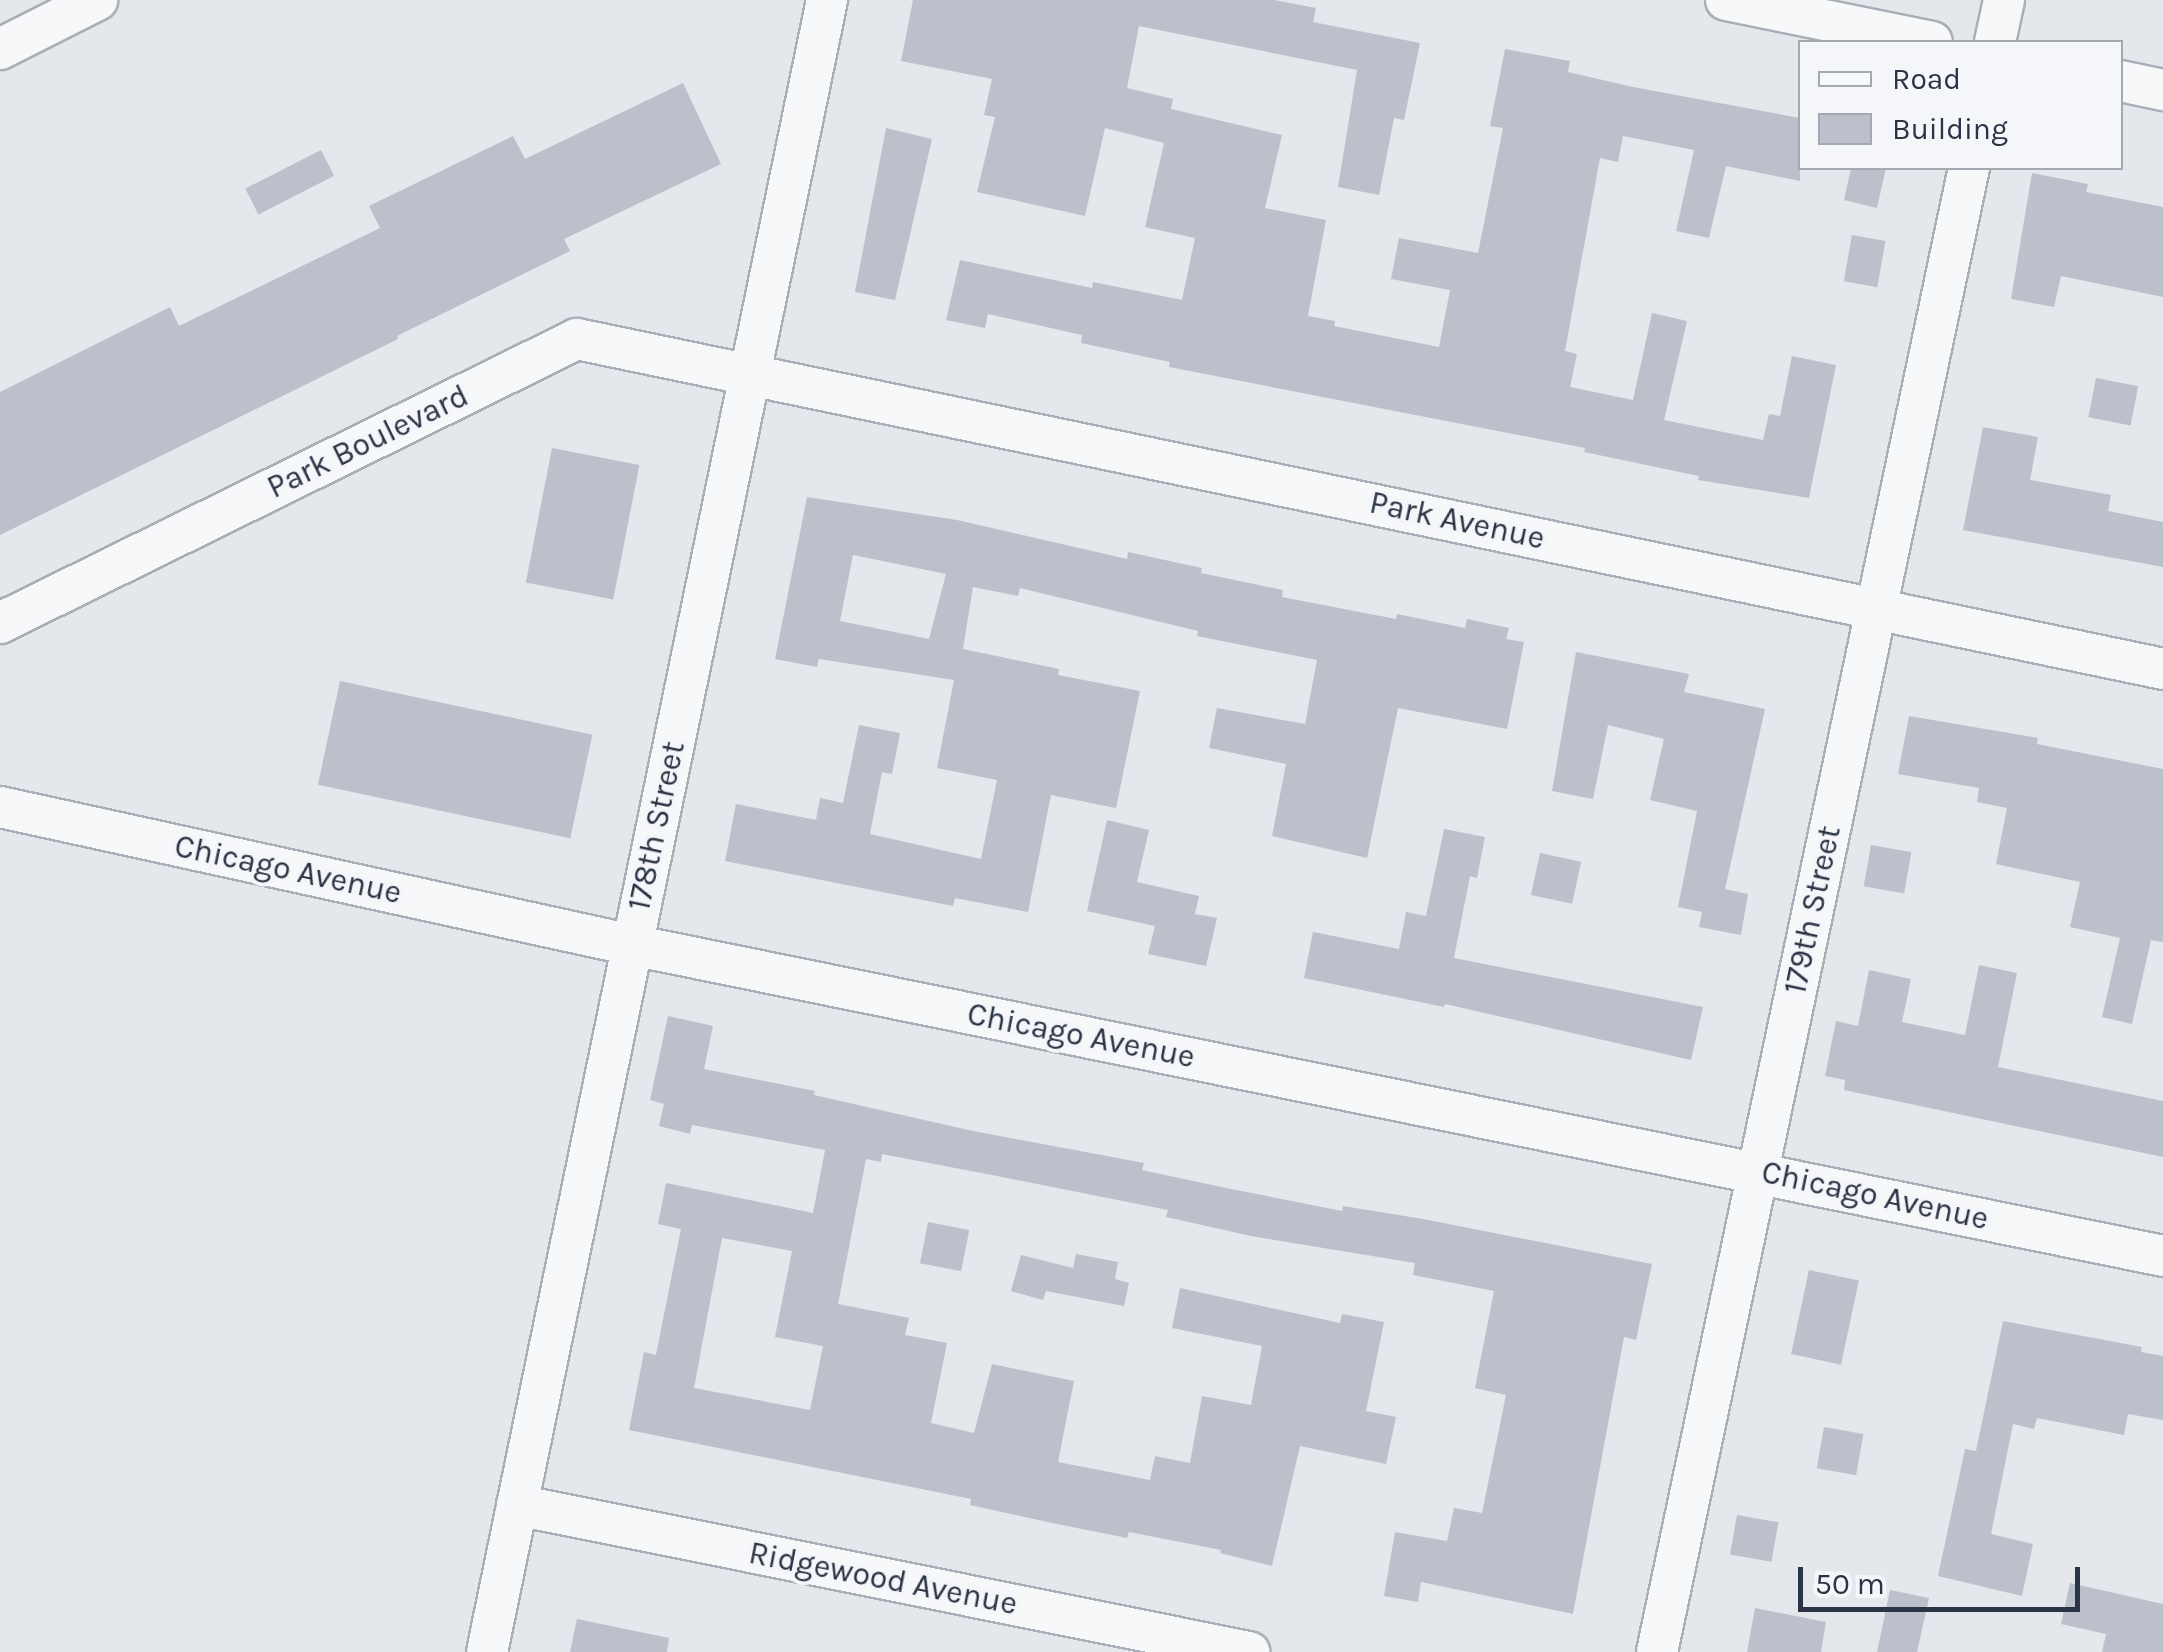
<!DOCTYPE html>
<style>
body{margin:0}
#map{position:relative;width:2163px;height:1652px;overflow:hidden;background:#e4e7ec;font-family:Karla,sans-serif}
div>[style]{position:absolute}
.building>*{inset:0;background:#bbc0ca;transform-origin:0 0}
.roads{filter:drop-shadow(2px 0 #a9aeb7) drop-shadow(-2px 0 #a9aeb7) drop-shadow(0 2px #a9aeb7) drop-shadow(0 -2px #a9aeb7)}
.street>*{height:40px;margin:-20px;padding:0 20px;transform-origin:20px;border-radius:20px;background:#f7f8fa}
span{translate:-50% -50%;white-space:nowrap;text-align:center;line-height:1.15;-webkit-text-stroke:8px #f4f6f9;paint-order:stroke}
.street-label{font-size:32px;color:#2b3445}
.legend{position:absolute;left:1798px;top:40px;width:325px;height:130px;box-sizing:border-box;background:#f4f6f9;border:2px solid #a4a8b1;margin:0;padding:12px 18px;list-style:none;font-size:30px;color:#2b3445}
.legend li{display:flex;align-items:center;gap:20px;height:50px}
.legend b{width:50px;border:2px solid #a4a8b1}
.scale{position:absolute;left:1798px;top:1567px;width:282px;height:45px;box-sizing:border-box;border:5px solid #2b3445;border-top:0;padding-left:12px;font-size:30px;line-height:35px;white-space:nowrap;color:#2b3445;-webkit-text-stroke:8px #f4f6f9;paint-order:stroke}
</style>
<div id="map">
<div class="building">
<div style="clip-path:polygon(913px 0,1274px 0,1316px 8px,1313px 22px,1420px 43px,1404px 120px,1394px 118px,1379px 195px,1338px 187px,1357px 70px,1139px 26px,1127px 88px,1173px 99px,1171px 109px,1282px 135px,1265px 208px,1326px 220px,1308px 316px,1335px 321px,1334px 326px,1439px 347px,1450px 290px,1391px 279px,1399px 238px,1478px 253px,1503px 128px,1490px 126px,1505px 49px,1570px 61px,1568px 72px,1633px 87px,1800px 118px,1800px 181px,1726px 166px,1709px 238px,1676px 231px,1694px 150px,1623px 136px,1618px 162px,1600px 158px,1565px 351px,1577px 354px,1570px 387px,1633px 400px,1652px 313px,1687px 321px,1664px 420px,1763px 440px,1769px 414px,1780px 416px,1792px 356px,1836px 365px,1809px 498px,1698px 480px,1699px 476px,1584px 452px,1585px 448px,1169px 367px,1170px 362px,1081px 343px,1082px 335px,988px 314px,985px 328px,946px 320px,960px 260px,1092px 288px,1093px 282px,1182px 300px,1195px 238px,1145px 227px,1164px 143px,1105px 128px,1085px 216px,977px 192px,995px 117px,984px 115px,992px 79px,901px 61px)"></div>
<div style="clip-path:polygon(683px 83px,721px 164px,564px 239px,570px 251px,397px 336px,398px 339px,0 535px,0 392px,170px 307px,179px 326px,380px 228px,369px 206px,513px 136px,525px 159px)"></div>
<div style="clip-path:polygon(886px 128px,932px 139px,895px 300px,855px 292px)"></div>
<div style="left:321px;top:150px;width:29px;height:85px;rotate:63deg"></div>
<div style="clip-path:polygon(1851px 168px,1886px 168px,1877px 208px,1844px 200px)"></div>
<div style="clip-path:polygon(2032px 173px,2088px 184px,2086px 192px,2163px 207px,2163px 297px,2061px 276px,2054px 307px,2011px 299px)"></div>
<div style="left:1852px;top:235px;width:34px;height:47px;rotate:10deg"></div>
<div style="left:2096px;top:378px;width:43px;height:40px;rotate:11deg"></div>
<div style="clip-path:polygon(1983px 427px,2038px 437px,2030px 480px,2111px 495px,2108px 511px,2163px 522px,2163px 567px,1963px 530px)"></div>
<div style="left:552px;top:448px;width:89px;height:137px;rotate:11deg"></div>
<div style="clip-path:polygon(evenodd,807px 497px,957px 520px,1127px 559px,1128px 552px,1202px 568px,1201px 573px,1283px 590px,1282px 597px,1396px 619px,1397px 614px,1465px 628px,1467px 619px,1509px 628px,1506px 639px,1524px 642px,1507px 729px,1398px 708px,1367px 858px,1272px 836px,1286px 764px,1209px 748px,1217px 708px,1305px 724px,1317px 660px,1197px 636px,1198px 631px,1020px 588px,1018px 596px,973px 587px,963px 649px,1059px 669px,1058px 675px,1140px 691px,1116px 808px,1051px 795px,1028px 912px,955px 898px,953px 906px,725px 861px,736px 804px,816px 820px,820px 798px,843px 803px,859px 725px,900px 733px,892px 774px,882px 772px,870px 834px,981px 859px,997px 780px,937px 768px,954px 680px,819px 659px,817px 667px,775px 659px,807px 497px,853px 555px,946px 574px,929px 639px,840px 621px,853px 555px)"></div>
<div style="clip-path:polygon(1576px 652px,1689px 674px,1684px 692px,1765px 709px,1725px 889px,1748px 894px,1741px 935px,1699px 927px,1702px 912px,1678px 907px,1697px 811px,1650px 800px,1664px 739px,1608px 725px,1593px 799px,1552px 791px)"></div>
<div style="left:340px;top:681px;width:258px;height:106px;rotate:12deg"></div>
<div style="clip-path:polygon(1909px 716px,2038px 738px,2037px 744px,2163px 769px,2163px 942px,2151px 940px,2132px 1024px,2102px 1017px,2120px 938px,2070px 927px,2080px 882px,1996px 864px,2007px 808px,1977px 802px,1979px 788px,1898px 774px)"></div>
<div style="clip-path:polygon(1107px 820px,1149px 830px,1137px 882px,1199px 896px,1195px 914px,1217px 918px,1206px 966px,1148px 954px,1155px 926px,1087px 911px)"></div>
<div style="clip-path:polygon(1444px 829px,1485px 837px,1477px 878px,1470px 876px,1454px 958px,1703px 1007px,1691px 1060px,1445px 1004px,1444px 1007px,1304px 978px,1313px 932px,1399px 949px,1406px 912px,1426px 916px)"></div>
<div style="left:1871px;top:845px;width:41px;height:42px;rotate:10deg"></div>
<div style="left:1540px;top:853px;width:42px;height:43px;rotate:12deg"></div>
<div style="clip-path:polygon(1979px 965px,2017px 973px,1998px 1067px,2163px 1101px,2163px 1157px,1844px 1090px,1845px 1080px,1825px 1076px,1836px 1021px,1858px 1026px,1869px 970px,1911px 979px,1902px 1022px,1965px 1035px)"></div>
<div style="clip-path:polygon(evenodd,668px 1016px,713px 1026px,704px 1069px,815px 1091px,814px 1095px,973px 1131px,1144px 1163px,1142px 1170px,1226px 1188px,1342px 1211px,1343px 1206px,1423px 1219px,1652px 1264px,1636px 1340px,1624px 1337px,1573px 1614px,1421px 1582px,1418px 1602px,1384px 1596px,1395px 1532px,1447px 1541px,1454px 1508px,1482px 1513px,1506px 1395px,1475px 1388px,1494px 1291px,1413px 1275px,1415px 1263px,1251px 1236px,1166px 1217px,1168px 1210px,997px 1176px,882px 1154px,881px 1162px,866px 1159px,838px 1304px,909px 1318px,905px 1335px,947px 1343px,931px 1423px,974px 1433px,992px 1364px,1074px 1381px,1058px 1462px,1150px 1480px,1155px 1456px,1190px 1463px,1202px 1396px,1251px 1405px,1262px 1346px,1172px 1328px,1180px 1288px,1340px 1323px,1342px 1314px,1384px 1322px,1366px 1411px,1396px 1417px,1386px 1464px,1300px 1446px,1272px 1566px,1220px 1553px,1221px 1550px,1129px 1532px,1127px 1538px,1052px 1523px,970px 1505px,971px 1499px,629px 1430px,644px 1352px,656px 1355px,681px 1229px,658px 1224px,666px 1183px,813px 1213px,825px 1150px,692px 1125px,690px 1134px,659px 1126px,664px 1104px,650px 1100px,668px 1016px,722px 1238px,792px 1251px,775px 1337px,823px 1346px,810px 1410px,694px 1388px,722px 1238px)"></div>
<div style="left:928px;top:1222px;width:42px;height:42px;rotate:11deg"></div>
<div style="clip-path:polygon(1076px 1254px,1118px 1262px,1115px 1279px,1129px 1283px,1124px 1306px,1046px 1291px,1043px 1300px,1011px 1291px,1021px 1255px,1073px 1268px)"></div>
<div style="left:1809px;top:1270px;width:51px;height:86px;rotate:12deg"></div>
<div style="clip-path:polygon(2003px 1321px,2142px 1347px,2141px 1352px,2163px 1356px,2163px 1420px,2128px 1414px,2124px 1435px,2037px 1418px,2034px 1429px,2013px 1424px,1991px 1534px,2033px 1544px,2022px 1596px,1938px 1576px,1965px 1449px,1976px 1451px)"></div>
<div style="left:1824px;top:1427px;width:40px;height:42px;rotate:10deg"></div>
<div style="left:1737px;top:1515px;width:42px;height:40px;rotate:10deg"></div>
<div style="clip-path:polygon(2070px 1583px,2163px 1604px,2163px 1652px,2102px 1652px,2106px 1634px,2061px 1624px)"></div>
<div style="clip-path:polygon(1890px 1590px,1929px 1598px,1917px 1652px,1877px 1652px)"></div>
<div style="clip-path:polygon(1755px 1608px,1826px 1622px,1821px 1652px,1747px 1652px)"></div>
<div style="clip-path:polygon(577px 1619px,669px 1638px,667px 1652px,570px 1652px)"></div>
</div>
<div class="roads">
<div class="street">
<div style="left:1726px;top:0;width:210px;rotate:11.5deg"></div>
<div style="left:1995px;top:42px;width:43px;rotate:-77.9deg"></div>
<div style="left:0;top:49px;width:109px;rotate:-26.8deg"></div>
<div style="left:2120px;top:81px;width:44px;rotate:11.8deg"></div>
<div style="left:0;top:623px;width:643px;rotate:-26.21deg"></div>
<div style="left:577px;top:339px;width:1620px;rotate:11.75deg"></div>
<div style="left:0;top:807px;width:647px;rotate:12.32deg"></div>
<div style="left:632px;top:945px;width:1562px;rotate:11.48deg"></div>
<div style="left:517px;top:1505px;width:747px;rotate:11.36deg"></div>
<div style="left:487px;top:1652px;width:1687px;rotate:-78.37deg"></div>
<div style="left:1657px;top:1652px;width:1516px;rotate:-78.13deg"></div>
</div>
</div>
<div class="street-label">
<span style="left:368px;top:442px;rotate:-26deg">Park Boulevard</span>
<span style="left:1457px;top:521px;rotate:12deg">Park Avenue</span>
<span style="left:657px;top:826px;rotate:-78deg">178th Street</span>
<span style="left:288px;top:870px;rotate:12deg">Chicago Avenue</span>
<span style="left:1813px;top:910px;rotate:-78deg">179th Street</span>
<span style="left:1081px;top:1036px;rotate:11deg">Chicago Avenue</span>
<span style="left:1875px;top:1196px;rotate:12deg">Chicago Avenue</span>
<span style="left:883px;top:1579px;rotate:11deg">Ridgewood Avenue</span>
</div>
<ul class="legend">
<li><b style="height:12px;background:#f7f8fa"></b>Road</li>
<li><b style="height:28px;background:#bbc0ca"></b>Building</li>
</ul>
<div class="scale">50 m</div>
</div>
